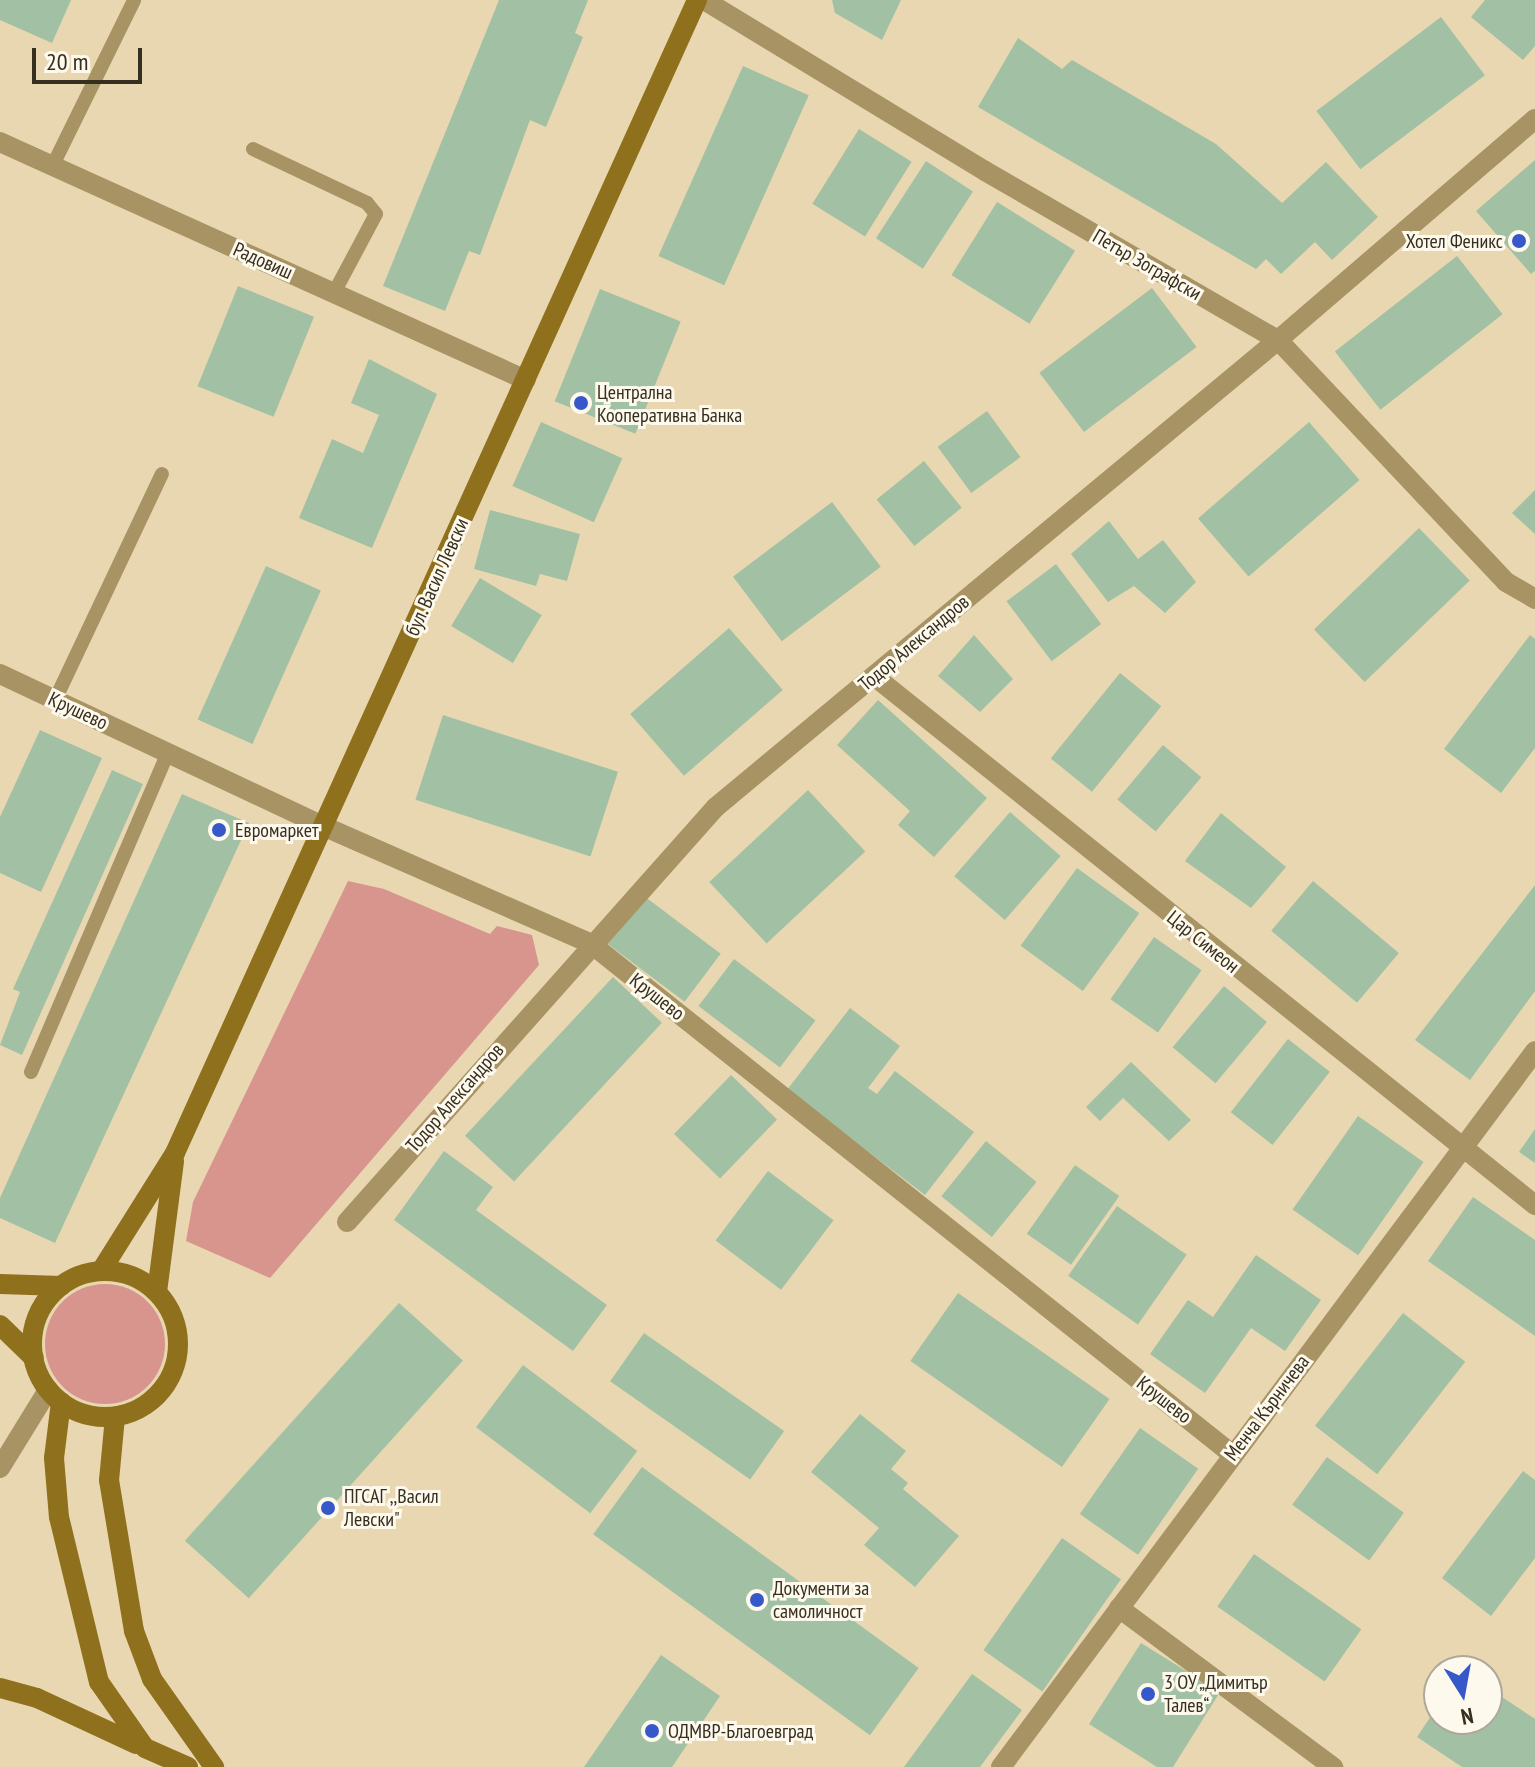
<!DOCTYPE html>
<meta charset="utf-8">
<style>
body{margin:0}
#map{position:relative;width:1535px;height:1767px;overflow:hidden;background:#e8d7b1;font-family:"PT Sans Narrow",sans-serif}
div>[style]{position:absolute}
.green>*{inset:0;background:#d7958d}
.round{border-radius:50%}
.building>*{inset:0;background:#a2c1a4;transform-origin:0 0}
.lane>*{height:14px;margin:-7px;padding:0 7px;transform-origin:7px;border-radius:7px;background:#a79363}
.street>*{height:20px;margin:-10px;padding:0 10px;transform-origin:10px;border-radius:10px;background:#a79363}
.secondary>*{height:20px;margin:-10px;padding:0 10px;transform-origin:10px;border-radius:10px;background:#8f701c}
.secondary>.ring{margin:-10px;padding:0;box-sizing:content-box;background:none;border:20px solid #8f701c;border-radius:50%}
.dots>*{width:22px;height:22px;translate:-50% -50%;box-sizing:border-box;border:4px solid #fef9ed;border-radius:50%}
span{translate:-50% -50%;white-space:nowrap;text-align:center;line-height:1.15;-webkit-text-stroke:6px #fef9ed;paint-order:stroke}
.poi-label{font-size:20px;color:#362f20}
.right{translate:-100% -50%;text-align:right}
.left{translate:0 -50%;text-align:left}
.street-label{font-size:20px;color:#362f20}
.north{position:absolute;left:1423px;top:1655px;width:80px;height:80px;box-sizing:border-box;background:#fef9ed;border:2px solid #aea89b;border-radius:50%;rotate:169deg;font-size:22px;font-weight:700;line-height:32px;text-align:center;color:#362f20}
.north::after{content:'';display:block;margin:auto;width:28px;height:36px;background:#3658c9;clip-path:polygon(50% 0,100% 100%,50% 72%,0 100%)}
.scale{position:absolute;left:32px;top:48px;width:110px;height:36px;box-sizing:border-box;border:4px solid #362f20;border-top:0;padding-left:10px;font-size:24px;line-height:28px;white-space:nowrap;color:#362f20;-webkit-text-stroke:6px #fef9ed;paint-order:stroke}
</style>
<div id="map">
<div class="green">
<div style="clip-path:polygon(348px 881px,384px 889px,490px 934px,497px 926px,532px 935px,539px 965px,270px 1278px,186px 1241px,193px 1202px)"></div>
<div class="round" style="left:45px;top:1284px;width:120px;height:120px"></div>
</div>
<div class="building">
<div style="clip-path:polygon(0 0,71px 0,52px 43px,0 20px)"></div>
<div style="clip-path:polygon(499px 0,588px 0,575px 33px,583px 37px,546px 127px,530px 120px,480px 255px,469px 251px,445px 311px,383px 286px)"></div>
<div style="clip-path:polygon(832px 0,901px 0,882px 40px,835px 13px)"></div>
<div style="clip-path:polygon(1485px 0,1535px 0,1535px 46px,1523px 60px,1471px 17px)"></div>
<div style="left:1441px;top:17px;width:73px;height:156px;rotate:53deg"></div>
<div style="clip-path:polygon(1018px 38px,1062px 69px,1072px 60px,1216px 144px,1282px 203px,1326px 162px,1378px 217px,1332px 260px,1315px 242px,1281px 274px,1266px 259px,1256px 269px,978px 107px)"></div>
<div style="left:743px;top:66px;width:72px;height:208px;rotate:24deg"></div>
<div style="left:859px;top:129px;width:62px;height:88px;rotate:32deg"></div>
<div style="clip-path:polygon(1535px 160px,1535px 271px,1531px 274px,1476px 211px)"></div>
<div style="left:926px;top:161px;width:56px;height:92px;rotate:33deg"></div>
<div style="left:997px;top:202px;width:92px;height:86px;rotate:32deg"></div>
<div style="left:1457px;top:256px;width:74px;height:155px;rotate:52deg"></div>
<div style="left:238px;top:286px;width:82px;height:108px;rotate:22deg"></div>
<div style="left:1152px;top:288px;width:74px;height:141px;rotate:53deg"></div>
<div style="left:600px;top:289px;width:87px;height:121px;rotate:22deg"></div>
<div style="clip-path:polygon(369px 359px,437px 394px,372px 548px,299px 518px,332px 439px,363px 453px,379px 415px,351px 403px)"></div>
<div style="left:987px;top:411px;width:57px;height:61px;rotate:54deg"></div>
<div style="left:541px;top:422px;width:89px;height:70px;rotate:24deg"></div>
<div style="left:1309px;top:422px;width:77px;height:147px;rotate:49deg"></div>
<div style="left:924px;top:461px;width:60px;height:61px;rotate:51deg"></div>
<div style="clip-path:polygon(1535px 490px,1535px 534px,1512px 513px)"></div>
<div style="left:832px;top:502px;width:81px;height:124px;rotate:53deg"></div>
<div style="clip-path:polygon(490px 510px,580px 534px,567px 581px,540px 574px,536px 586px,474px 569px)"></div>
<div style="clip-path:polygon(1109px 521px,1138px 559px,1163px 540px,1196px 582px,1165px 613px,1134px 586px,1108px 602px,1071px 554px)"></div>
<div style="left:1419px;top:528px;width:73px;height:146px;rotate:46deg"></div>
<div style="left:1056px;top:564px;width:75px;height:62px;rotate:53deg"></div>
<div style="left:266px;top:566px;width:60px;height:168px;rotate:24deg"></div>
<div style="left:480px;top:578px;width:72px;height:56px;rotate:31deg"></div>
<div style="left:729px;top:628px;width:82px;height:131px;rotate:49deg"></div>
<div style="clip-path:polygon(974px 635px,1013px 679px,980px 712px,938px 676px)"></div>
<div style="clip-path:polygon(1530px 635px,1535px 639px,1535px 748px,1501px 793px,1444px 749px)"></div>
<div style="left:1120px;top:673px;width:53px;height:110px;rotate:39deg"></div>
<div style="clip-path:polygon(878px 700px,987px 798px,934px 857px,898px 825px,910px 811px,837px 745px)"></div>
<div style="left:443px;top:715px;width:184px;height:89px;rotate:18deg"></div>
<div style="clip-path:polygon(40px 730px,102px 758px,41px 892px,0 873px,0 817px)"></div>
<div style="left:1163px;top:745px;width:50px;height:71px;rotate:40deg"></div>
<div style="clip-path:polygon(112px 770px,143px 784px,22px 1055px,0 1045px,20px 992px,13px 989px)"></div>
<div style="left:808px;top:790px;width:84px;height:135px;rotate:47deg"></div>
<div style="clip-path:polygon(182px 794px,249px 823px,55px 1243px,0 1218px,0 1198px)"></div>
<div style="left:1010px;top:812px;width:67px;height:85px;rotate:41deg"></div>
<div style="clip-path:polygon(1221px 813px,1286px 867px,1251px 908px,1185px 861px)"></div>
<div style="left:1077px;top:868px;width:77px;height:96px;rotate:36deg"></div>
<div style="left:1313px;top:881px;width:112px;height:65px;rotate:40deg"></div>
<div style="clip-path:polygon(1535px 885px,1535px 991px,1470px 1080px,1415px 1040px)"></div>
<div style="left:640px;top:893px;width:101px;height:60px;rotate:37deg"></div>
<div style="left:1154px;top:937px;width:58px;height:76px;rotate:35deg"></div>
<div style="left:734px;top:959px;width:102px;height:59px;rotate:37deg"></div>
<div style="left:613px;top:977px;width:67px;height:217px;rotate:43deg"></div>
<div style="left:1224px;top:986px;width:56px;height:80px;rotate:40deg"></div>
<div style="clip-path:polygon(850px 1008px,900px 1046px,868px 1088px,877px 1094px,895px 1071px,974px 1132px,925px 1195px,787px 1090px)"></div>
<div style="left:1288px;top:1039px;width:53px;height:93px;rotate:38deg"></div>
<div style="clip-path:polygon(1131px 1062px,1191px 1120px,1169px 1141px,1123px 1098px,1100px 1121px,1086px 1107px)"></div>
<div style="left:731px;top:1075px;width:64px;height:82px;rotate:44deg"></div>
<div style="left:1358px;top:1116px;width:80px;height:114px;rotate:35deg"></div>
<div style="clip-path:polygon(1535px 1129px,1535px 1163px,1519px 1152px)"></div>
<div style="left:986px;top:1141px;width:65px;height:71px;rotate:39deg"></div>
<div style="clip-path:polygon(444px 1151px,493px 1187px,476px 1210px,607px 1305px,573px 1351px,394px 1220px)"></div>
<div style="left:1075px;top:1165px;width:54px;height:84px;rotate:35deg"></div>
<div style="left:768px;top:1171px;width:82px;height:87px;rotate:37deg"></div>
<div style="clip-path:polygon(1473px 1197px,1535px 1240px,1535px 1336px,1428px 1261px)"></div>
<div style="left:1117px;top:1206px;width:85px;height:85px;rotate:35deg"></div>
<div style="clip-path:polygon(1256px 1255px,1321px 1300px,1285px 1351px,1251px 1328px,1205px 1393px,1150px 1354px,1188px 1300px,1213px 1317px)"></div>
<div style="left:958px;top:1293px;width:185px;height:83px;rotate:35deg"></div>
<div style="left:399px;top:1303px;width:86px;height:320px;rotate:42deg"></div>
<div style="left:1403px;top:1313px;width:79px;height:143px;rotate:38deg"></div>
<div style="left:644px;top:1333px;width:171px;height:59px;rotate:35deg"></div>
<div style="left:523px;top:1365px;width:143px;height:78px;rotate:37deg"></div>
<div style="clip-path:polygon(860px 1414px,906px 1451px,891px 1469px,908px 1483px,903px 1489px,959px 1536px,915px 1587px,864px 1545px,879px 1528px,811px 1472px)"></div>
<div style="left:1140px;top:1428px;width:71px;height:105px;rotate:35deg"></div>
<div style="left:1327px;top:1457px;width:95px;height:59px;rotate:36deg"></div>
<div style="left:642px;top:1467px;width:342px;height:83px;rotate:36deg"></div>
<div style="clip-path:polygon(1523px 1471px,1535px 1480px,1535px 1558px,1491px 1616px,1442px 1578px)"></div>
<div style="left:1062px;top:1538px;width:72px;height:137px;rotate:35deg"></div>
<div style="left:1254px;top:1554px;width:131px;height:64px;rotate:35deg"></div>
<div style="clip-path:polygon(1141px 1643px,1220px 1692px,1173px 1767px,1157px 1767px,1089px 1724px)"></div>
<div style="clip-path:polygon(661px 1655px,720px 1696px,672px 1767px,584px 1767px)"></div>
<div style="clip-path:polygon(972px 1674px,1022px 1710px,980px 1767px,904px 1767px)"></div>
<div style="clip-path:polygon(1487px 1687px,1535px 1719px,1535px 1767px,1462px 1767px,1417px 1737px,1439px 1704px,1439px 1719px,1487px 1719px)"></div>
</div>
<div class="lane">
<div style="left:253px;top:149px;width:126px;rotate:25.3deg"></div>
<div style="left:367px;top:203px;width:14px;rotate:51deg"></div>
<div style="left:376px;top:214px;width:89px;rotate:118deg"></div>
<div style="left:52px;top:167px;width:186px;rotate:-63.8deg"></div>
<div style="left:55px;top:700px;width:250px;rotate:-64.7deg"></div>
<div style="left:31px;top:1072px;width:347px;rotate:-66.8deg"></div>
</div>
<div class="street">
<div style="left:704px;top:0;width:329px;rotate:31.3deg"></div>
<div style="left:985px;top:171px;width:338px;rotate:30deg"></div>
<div style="left:1278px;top:340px;width:332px;rotate:46.7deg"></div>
<div style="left:1506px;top:582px;width:34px;rotate:30deg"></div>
<div style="left:0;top:142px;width:577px;rotate:24.35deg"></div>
<div style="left:0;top:674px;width:357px;rotate:25.2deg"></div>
<div style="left:323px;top:826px;width:292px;rotate:23.7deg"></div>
<div style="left:590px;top:943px;width:821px;rotate:38.52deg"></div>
<div style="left:874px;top:676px;width:847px;rotate:38.67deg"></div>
<div style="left:347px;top:1222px;width:555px;rotate:-48.36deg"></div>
<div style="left:716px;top:807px;width:731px;rotate:-39.73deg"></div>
<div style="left:1278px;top:340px;width:339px;rotate:-40.7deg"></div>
<div style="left:0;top:1468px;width:92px;rotate:-58.4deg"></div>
<div style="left:1119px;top:1608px;width:267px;rotate:36.6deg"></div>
<div style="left:1001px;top:1767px;width:893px;rotate:-53.28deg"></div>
</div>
<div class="secondary">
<div style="left:101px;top:1271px;width:139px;rotate:-57.9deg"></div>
<div style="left:175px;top:1153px;width:1266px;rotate:-65.64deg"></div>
<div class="ring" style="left:32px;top:1271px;width:126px;height:126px"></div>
<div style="left:0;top:1284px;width:61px;rotate:1.9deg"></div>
<div style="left:157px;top:1292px;width:132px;rotate:-82.6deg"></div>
<div style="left:0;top:1325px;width:47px;rotate:44.1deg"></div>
<div style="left:61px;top:1402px;width:56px;rotate:97.1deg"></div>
<div style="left:54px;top:1458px;width:59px;rotate:85.2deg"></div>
<div style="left:59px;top:1517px;width:170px;rotate:76.4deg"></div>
<div style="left:99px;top:1682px;width:80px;rotate:55.1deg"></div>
<div style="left:145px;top:1748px;width:47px;rotate:23.8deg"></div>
<div style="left:115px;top:1417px;width:63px;rotate:95.4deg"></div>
<div style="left:109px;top:1480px;width:153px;rotate:80.6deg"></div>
<div style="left:134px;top:1631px;width:51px;rotate:69.4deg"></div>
<div style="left:152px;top:1679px;width:108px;rotate:54.8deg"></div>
<div style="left:0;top:1688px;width:38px;rotate:15deg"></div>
<div style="left:37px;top:1698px;width:109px;rotate:24.9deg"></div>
</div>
<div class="dots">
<div style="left:1519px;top:241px;background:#3658c9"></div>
<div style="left:581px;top:403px;background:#3658c9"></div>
<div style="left:219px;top:830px;background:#3658c9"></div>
<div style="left:328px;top:1508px;background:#3658c9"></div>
<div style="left:757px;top:1600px;background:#3658c9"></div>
<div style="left:1148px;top:1694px;background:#3658c9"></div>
<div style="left:652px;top:1731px;background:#3658c9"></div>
</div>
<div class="poi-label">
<span class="right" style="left:1503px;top:241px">Хотел Феникс</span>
<span class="left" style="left:597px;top:404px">Централна<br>Кооперативна Банка</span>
<span class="left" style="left:235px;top:830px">Евромаркет</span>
<span class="left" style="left:344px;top:1508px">ПГСАГ ,,Васил<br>Левски"</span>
<span class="left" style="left:773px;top:1600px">Документи за<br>самоличност</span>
<span class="left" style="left:1164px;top:1694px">3 ОУ „Димитър<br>Талев“</span>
<span class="left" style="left:668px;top:1731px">ОДМВР-Благоевград</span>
</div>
<div class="street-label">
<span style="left:263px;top:261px;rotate:24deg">Радовиш</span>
<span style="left:1147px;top:265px;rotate:30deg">Петър Зографски</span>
<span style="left:437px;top:577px;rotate:-66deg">бул. Васил Левски</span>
<span style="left:914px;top:643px;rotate:-40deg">Тодор Александров</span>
<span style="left:78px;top:711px;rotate:25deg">Крушево</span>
<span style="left:1203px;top:942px;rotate:39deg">Цар Симеон</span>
<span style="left:657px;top:997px;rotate:38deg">Крушево</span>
<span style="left:455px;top:1098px;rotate:-49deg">Тодор Александров</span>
<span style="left:1164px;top:1400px;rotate:38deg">Крушево</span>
<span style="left:1267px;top:1408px;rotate:-53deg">Менча Кърничева</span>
</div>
<div class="north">N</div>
<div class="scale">20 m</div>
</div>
